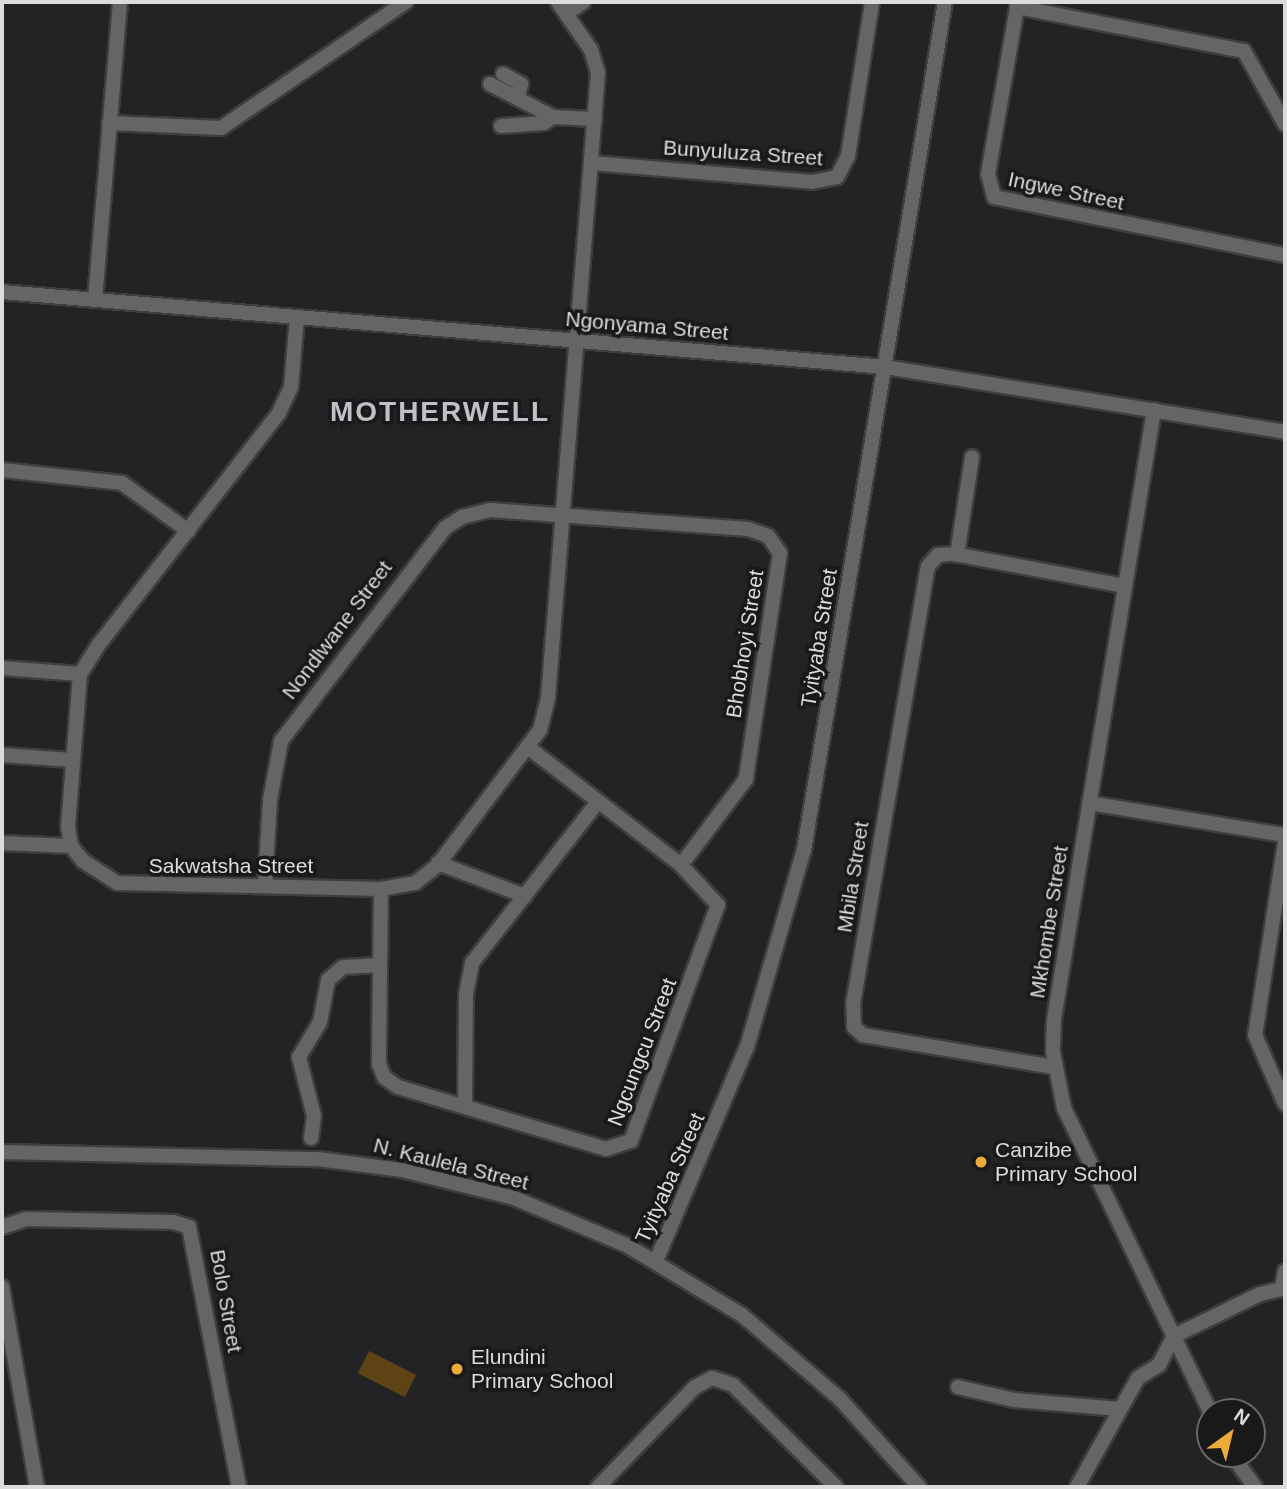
<!DOCTYPE html>
<style>
body{margin:0}
#map{position:relative;width:1287px;height:1489px;overflow:hidden;background:#232225;font-family:Helvetica,sans-serif}
div>[style]{position:absolute}
.green>*{inset:0;background:#5e4315;transform-origin:0 0}
.roads{filter:drop-shadow(2px 0 #3e3e40) drop-shadow(-2px 0 #3e3e40) drop-shadow(0 2px #3e3e40) drop-shadow(0 -2px #3e3e40)}
.minor>*{height:14px;margin:-7px;padding:0 7px;transform-origin:7px;border-radius:7px;background:#656467}
.dots>*{width:19px;height:19px;translate:-50% -50%;box-sizing:border-box;border:4px solid #19191c;border-radius:50%}
span{translate:-50% -50%;white-space:nowrap;text-align:center;line-height:1.15;-webkit-text-stroke:7px #19191c;paint-order:stroke}
.street-label{font-size:21px;color:#dcdcde}
.poi-label{font-size:21px;color:#dcdcde}
.left{translate:0 -50%;text-align:left}
.district-label{font-size:28px;color:#c1c0c4;font-weight:700;letter-spacing:2px}
.frame{position:absolute;inset:0;border:4px solid #dcdcde;pointer-events:none}
.north{position:absolute;left:1196px;top:1398px;width:70px;height:70px;box-sizing:border-box;background:#19191c;border:2px solid #67676a;border-radius:50%;rotate:34deg;font-size:19px;font-weight:700;line-height:28px;text-align:center;color:#dcdcde}
.north::after{content:'';display:block;margin:auto;width:24px;height:32px;background:#ebaa39;clip-path:polygon(50% 0,100% 100%,50% 72%,0 100%)}
</style>
<div id="map">
<div class="green">
<div style="left:369px;top:1351px;width:53px;height:25px;rotate:27deg"></div>
</div>
<div class="roads">
<div class="minor">
<div style="left:1018px;top:2px;width:175px;rotate:99.9deg"></div>
<div style="left:988px;top:174px;width:24px;rotate:75deg"></div>
<div style="left:994px;top:197px;width:297px;rotate:11.3deg"></div>
<div style="left:1017px;top:7px;width:231px;rotate:11deg"></div>
<div style="left:1244px;top:51px;width:84px;rotate:60.7deg"></div>
<div style="left:566px;top:14px;width:21px;rotate:-35deg"></div>
<div style="left:503px;top:74px;width:21px;rotate:29deg"></div>
<div style="left:521px;top:84px;width:13px;rotate:103deg"></div>
<div style="left:490px;top:84px;width:71px;rotate:27.6deg"></div>
<div style="left:109px;top:123px;width:112px;rotate:2.6deg"></div>
<div style="left:221px;top:128px;width:224px;rotate:-34.3deg"></div>
<div style="left:501px;top:126px;width:43px;rotate:-4deg"></div>
<div style="left:544px;top:123px;width:11px;rotate:-34deg"></div>
<div style="left:553px;top:117px;width:42px;rotate:2.7deg"></div>
<div style="left:592px;top:163px;width:221px;rotate:4.9deg"></div>
<div style="left:812px;top:182px;width:25px;rotate:-11deg"></div>
<div style="left:837px;top:177px;width:24px;rotate:-62deg"></div>
<div style="left:848px;top:156px;width:156px;rotate:-81.1deg"></div>
<div style="left:2px;top:292px;width:886px;rotate:4.85deg"></div>
<div style="left:885px;top:367px;width:405px;rotate:9.2deg"></div>
<div style="left:95px;top:300px;width:299px;rotate:-85.2deg"></div>
<div style="left:297px;top:317px;width:70px;rotate:94.9deg"></div>
<div style="left:291px;top:387px;width:29px;rotate:115deg"></div>
<div style="left:279px;top:413px;width:293px;rotate:127.9deg"></div>
<div style="left:99px;top:644px;width:36px;rotate:122deg"></div>
<div style="left:80px;top:674px;width:153px;rotate:94.5deg"></div>
<div style="left:68px;top:827px;width:19px;rotate:81deg"></div>
<div style="left:71px;top:846px;width:19px;rotate:51deg"></div>
<div style="left:83px;top:861px;width:40px;rotate:32.9deg"></div>
<div style="left:117px;top:883px;width:264px;rotate:1.3deg"></div>
<div style="left:381px;top:889px;width:35px;rotate:-10deg"></div>
<div style="left:415px;top:883px;width:28px;rotate:-38deg"></div>
<div style="left:437px;top:866px;width:171px;rotate:-52.9deg"></div>
<div style="left:540px;top:730px;width:33px;rotate:-76deg"></div>
<div style="left:548px;top:698px;width:627px;rotate:-85.43deg"></div>
<div style="left:598px;top:73px;width:24px;rotate:-107deg"></div>
<div style="left:591px;top:50px;width:58px;rotate:-124.5deg"></div>
<div style="left:1154px;top:410px;width:617px;rotate:99.32deg"></div>
<div style="left:1054px;top:1019px;width:33px;rotate:92deg"></div>
<div style="left:1053px;top:1052px;width:57px;rotate:78.9deg"></div>
<div style="left:1064px;top:1108px;width:337px;rotate:64.3deg"></div>
<div style="left:2px;top:470px;width:121px;rotate:6.2deg"></div>
<div style="left:122px;top:483px;width:82px;rotate:36deg"></div>
<div style="left:957px;top:555px;width:99px;rotate:-81.3deg"></div>
<div style="left:2px;top:668px;width:78px;rotate:4.4deg"></div>
<div style="left:2px;top:755px;width:70px;rotate:4.1deg"></div>
<div style="left:1089px;top:803px;width:199px;rotate:9.3deg"></div>
<div style="left:1285px;top:842px;width:195px;rotate:98.8deg"></div>
<div style="left:1255px;top:1035px;width:75px;rotate:66.5deg"></div>
<div style="left:2px;top:843px;width:69px;rotate:2.5deg"></div>
<div style="left:438px;top:863px;width:93px;rotate:20.8deg"></div>
<div style="left:265px;top:884px;width:84px;rotate:-86.6deg"></div>
<div style="left:270px;top:800px;width:60px;rotate:-79.4deg"></div>
<div style="left:281px;top:741px;width:269px;rotate:-52.4deg"></div>
<div style="left:445px;top:528px;width:20px;rotate:-33deg"></div>
<div style="left:462px;top:517px;width:29px;rotate:-14deg"></div>
<div style="left:490px;top:510px;width:259px;rotate:4.2deg"></div>
<div style="left:748px;top:529px;width:21px;rotate:19deg"></div>
<div style="left:768px;top:536px;width:21px;rotate:55deg"></div>
<div style="left:780px;top:553px;width:229px;rotate:98.6deg"></div>
<div style="left:746px;top:779px;width:108px;rotate:127.1deg"></div>
<div style="left:381px;top:889px;width:175px;rotate:90.7deg"></div>
<div style="left:379px;top:1064px;width:14px;rotate:69deg"></div>
<div style="left:384px;top:1077px;width:17px;rotate:36deg"></div>
<div style="left:398px;top:1087px;width:217px;rotate:16.6deg"></div>
<div style="left:606px;top:1149px;width:26px;rotate:-18deg"></div>
<div style="left:631px;top:1141px;width:252px;rotate:-69.8deg"></div>
<div style="left:718px;top:905px;width:54px;rotate:-132.8deg"></div>
<div style="left:681px;top:865px;width:192px;rotate:-142.4deg"></div>
<div style="left:1054px;top:1067px;width:194px;rotate:-170.5deg"></div>
<div style="left:863px;top:1035px;width:12px;rotate:-138deg"></div>
<div style="left:854px;top:1027px;width:23px;rotate:-92deg"></div>
<div style="left:853px;top:1004px;width:444px;rotate:-80.3deg"></div>
<div style="left:928px;top:566px;width:15px;rotate:-48deg"></div>
<div style="left:938px;top:555px;width:16px;rotate:-4deg"></div>
<div style="left:954px;top:554px;width:174px;rotate:10.6deg"></div>
<div style="left:465px;top:1107px;width:113px;rotate:-89.5deg"></div>
<div style="left:466px;top:994px;width:32px;rotate:-79deg"></div>
<div style="left:472px;top:963px;width:203px;rotate:-52deg"></div>
<div style="left:311px;top:1138px;width:22px;rotate:-82deg"></div>
<div style="left:314px;top:1116px;width:61px;rotate:-104.3deg"></div>
<div style="left:299px;top:1057px;width:41px;rotate:-59deg"></div>
<div style="left:320px;top:1022px;width:43px;rotate:-79.2deg"></div>
<div style="left:328px;top:980px;width:20px;rotate:-41deg"></div>
<div style="left:343px;top:967px;width:37px;rotate:-3deg"></div>
<div style="left:2px;top:1152px;width:316px;rotate:1.3deg"></div>
<div style="left:318px;top:1159px;width:85px;rotate:7.5deg"></div>
<div style="left:402px;top:1170px;width:115px;rotate:14deg"></div>
<div style="left:514px;top:1198px;width:124px;rotate:22.8deg"></div>
<div style="left:628px;top:1246px;width:133px;rotate:31.2deg"></div>
<div style="left:742px;top:1315px;width:128px;rotate:40.6deg"></div>
<div style="left:839px;top:1398px;width:120px;rotate:48deg"></div>
<div style="left:2px;top:1227px;width:25px;rotate:-18deg"></div>
<div style="left:26px;top:1219px;width:147px;rotate:1.2deg"></div>
<div style="left:173px;top:1222px;width:17px;rotate:17deg"></div>
<div style="left:189px;top:1227px;width:265px;rotate:79.1deg"></div>
<div style="left:656px;top:1261px;width:233px;rotate:-67deg"></div>
<div style="left:747px;top:1047px;width:205px;rotate:-73.9deg"></div>
<div style="left:804px;top:850px;width:860px;rotate:-80.56deg"></div>
<div style="left:2px;top:1287px;width:203px;rotate:80.1deg"></div>
<div style="left:1282px;top:1287px;width:16px;rotate:-79deg"></div>
<div style="left:958px;top:1387px;width:57px;rotate:13.1deg"></div>
<div style="left:1014px;top:1400px;width:106px;rotate:4.9deg"></div>
<div style="left:1231px;top:1454px;width:41px;rotate:54deg"></div>
<div style="left:598px;top:1487px;width:139px;rotate:-45.9deg"></div>
<div style="left:695px;top:1387px;width:19px;rotate:-28deg"></div>
<div style="left:712px;top:1378px;width:22px;rotate:18deg"></div>
<div style="left:733px;top:1385px;width:145px;rotate:44.7deg"></div>
<div style="left:1077px;top:1487px;width:125px;rotate:-60.8deg"></div>
<div style="left:1138px;top:1378px;width:25px;rotate:-32deg"></div>
<div style="left:1159px;top:1365px;width:33px;rotate:-63deg"></div>
<div style="left:1174px;top:1336px;width:96px;rotate:-26deg"></div>
<div style="left:1260px;top:1294px;width:26px;rotate:-13deg"></div>
</div>
</div>
<div class="dots">
<div style="left:981px;top:1162px;background:#ebaa39"></div>
<div style="left:457px;top:1369px;background:#ebaa39"></div>
</div>
<div class="street-label">
<span style="left:743px;top:153px;rotate:4deg">Bunyuluza Street</span>
<span style="left:1066px;top:191px;rotate:12deg">Ingwe Street</span>
<span style="left:647px;top:326px;rotate:5deg">Ngonyama Street</span>
<span style="left:337px;top:630px;rotate:-53deg">Nondlwane Street</span>
<span style="left:819px;top:638px;rotate:-81deg">Tyityaba Street</span>
<span style="left:745px;top:644px;rotate:-81deg">Bhobhoyi Street</span>
<span style="left:231px;top:866px">Sakwatsha Street</span>
<span style="left:853px;top:877px;rotate:-81deg">Mbila Street</span>
<span style="left:1049px;top:922px;rotate:-81deg">Mkhombe Street</span>
<span style="left:642px;top:1052px;rotate:-69deg">Ngcungcu Street</span>
<span style="left:451px;top:1164px;rotate:14deg">N. Kaulela Street</span>
<span style="left:670px;top:1178px;rotate:-66deg">Tyityaba Street</span>
<span style="left:226px;top:1301px;rotate:80deg">Bolo Street</span>
</div>
<div class="poi-label">
<span class="left" style="left:995px;top:1162px">Canzibe<br>Primary School</span>
<span class="left" style="left:471px;top:1369px">Elundini<br>Primary School</span>
</div>
<div class="district-label">
<span style="left:440px;top:412px">MOTHERWELL</span>
</div>
<div class="frame"></div>
<div class="north">N</div>
</div>
